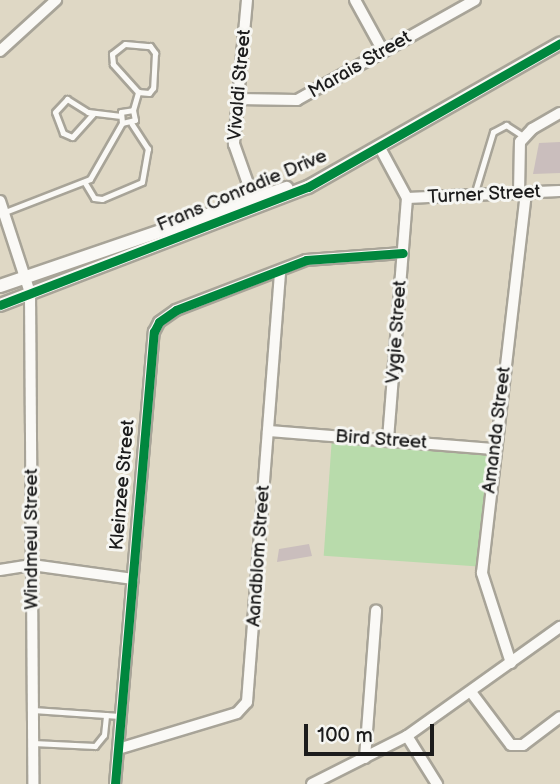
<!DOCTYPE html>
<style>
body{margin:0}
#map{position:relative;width:560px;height:784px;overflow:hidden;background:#dfd8c5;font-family:"Balsamiq Sans",sans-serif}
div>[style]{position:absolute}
.green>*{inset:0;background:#b8dbab;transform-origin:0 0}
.building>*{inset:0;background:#cabebd}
.roads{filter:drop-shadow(2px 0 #a8a498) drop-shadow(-2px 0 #a8a498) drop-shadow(0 2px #a8a498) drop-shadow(0 -2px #a8a498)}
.service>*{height:5px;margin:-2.5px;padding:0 2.5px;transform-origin:2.5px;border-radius:2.5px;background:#faf9f6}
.minor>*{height:10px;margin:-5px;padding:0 5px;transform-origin:5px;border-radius:5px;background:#faf9f6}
.tertiary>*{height:12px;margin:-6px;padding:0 6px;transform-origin:6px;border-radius:6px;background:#faf9f6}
.cycleway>*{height:9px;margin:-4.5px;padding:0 4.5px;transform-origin:4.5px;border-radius:4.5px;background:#00873e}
span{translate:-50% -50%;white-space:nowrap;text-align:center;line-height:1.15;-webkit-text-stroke:6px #f6f6f2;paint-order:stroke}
.street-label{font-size:19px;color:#1c1c1c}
.scale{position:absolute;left:304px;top:724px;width:130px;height:32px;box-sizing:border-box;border:4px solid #1c1c1c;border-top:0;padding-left:9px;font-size:21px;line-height:24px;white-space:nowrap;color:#1c1c1c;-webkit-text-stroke:5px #f6f6f2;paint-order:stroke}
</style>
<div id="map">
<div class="green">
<div style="left:332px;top:437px;width:162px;height:119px;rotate:4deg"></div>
</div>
<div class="building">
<div style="clip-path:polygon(560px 142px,560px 173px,533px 174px,539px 143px)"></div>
<div style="clip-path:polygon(309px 544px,312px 556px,277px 562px,279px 549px)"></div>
</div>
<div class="roads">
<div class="service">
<div style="left:125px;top:44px;width:25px;rotate:5deg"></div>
<div style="left:150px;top:46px;width:9px;rotate:54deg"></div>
<div style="left:155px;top:53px;width:35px;rotate:93deg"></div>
<div style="left:153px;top:88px;width:6px;rotate:129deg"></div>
<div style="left:149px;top:93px;width:11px;rotate:-175deg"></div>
<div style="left:138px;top:92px;width:38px;rotate:-132deg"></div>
<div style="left:113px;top:64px;width:10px;rotate:-96deg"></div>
<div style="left:112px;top:54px;width:16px;rotate:-38deg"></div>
<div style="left:133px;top:110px;width:19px;rotate:-74deg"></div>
<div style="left:93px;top:114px;width:31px;rotate:132deg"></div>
<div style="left:72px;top:137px;width:10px;rotate:-156deg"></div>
<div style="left:63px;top:133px;width:22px;rotate:-111deg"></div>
<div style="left:55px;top:112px;width:18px;rotate:-47deg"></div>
<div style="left:67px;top:99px;width:25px;rotate:32deg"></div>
<div style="left:88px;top:112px;width:31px;rotate:7deg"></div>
<div style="left:85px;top:183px;width:17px;rotate:59deg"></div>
<div style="left:94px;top:198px;width:8px;rotate:7deg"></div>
<div style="left:102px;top:199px;width:43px;rotate:-23deg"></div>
<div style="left:142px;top:182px;width:34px;rotate:-80deg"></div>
<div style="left:148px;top:149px;width:30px;rotate:-123deg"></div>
<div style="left:474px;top:195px;width:66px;rotate:-73.2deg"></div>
<div style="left:493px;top:132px;width:15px;rotate:-28deg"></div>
<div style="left:506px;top:125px;width:20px;rotate:33deg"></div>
<div style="left:5px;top:212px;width:91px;rotate:-21.2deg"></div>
<div style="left:90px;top:179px;width:64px;rotate:-60.3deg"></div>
<div style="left:122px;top:123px;width:11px;rotate:-95deg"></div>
<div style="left:121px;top:112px;width:12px;rotate:-9deg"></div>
<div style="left:133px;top:110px;width:10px;rotate:79deg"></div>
<div style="left:135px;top:120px;width:13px;rotate:167deg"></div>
<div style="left:33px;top:710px;width:87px;rotate:3.9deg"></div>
<div style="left:33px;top:743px;width:62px;rotate:2.8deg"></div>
<div style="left:95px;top:746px;width:14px;rotate:-51deg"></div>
<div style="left:104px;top:735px;width:20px;rotate:-84deg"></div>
</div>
<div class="minor">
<div style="left:247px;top:0;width:145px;rotate:95.2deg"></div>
<div style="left:234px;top:144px;width:66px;rotate:70.5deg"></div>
<div style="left:355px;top:0;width:58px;rotate:61.2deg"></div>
<div style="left:0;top:51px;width:76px;rotate:-42.3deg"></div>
<div style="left:238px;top:99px;width:59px;rotate:1deg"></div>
<div style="left:297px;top:100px;width:204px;rotate:-29.3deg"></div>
<div style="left:379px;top:146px;width:59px;rotate:61.7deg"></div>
<div style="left:407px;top:198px;width:244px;rotate:94.5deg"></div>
<div style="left:519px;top:193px;width:51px;rotate:-88.9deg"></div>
<div style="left:520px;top:142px;width:18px;rotate:-47deg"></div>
<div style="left:532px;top:129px;width:32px;rotate:-30deg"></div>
<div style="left:407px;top:198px;width:153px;rotate:-2.6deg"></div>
<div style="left:0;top:201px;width:97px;rotate:71.9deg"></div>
<div style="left:30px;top:293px;width:491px;rotate:89.6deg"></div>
<div style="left:268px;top:431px;width:227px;rotate:4.6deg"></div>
<div style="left:0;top:570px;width:32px;rotate:-9deg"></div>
<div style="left:32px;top:565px;width:102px;rotate:7.9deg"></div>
<div style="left:511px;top:663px;width:95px;rotate:-107.9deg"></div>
<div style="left:482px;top:573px;width:383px;rotate:-83.4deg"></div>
<div style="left:471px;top:692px;width:66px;rotate:53deg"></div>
<div style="left:511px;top:745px;width:12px"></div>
<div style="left:523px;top:745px;width:46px;rotate:-37.1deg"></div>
<div style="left:407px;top:736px;width:57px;rotate:58deg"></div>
<div style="left:118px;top:749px;width:124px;rotate:-16.8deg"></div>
<div style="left:237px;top:713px;width:15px;rotate:-48deg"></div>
<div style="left:247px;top:702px;width:432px;rotate:-85.6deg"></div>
<div style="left:365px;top:758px;width:148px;rotate:-85.7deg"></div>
<div style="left:115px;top:784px;width:454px;rotate:-85.1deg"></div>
<div style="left:154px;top:332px;width:11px;rotate:-63deg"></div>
<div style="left:159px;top:322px;width:21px;rotate:-35deg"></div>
<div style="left:176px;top:310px;width:139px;rotate:-21deg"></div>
<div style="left:306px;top:260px;width:97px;rotate:-4.1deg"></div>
<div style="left:312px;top:784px;width:106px;rotate:-26.8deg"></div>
<div style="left:407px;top:736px;width:188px;rotate:-35.5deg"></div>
</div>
<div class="tertiary">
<div style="left:0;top:286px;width:303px;rotate:-18.9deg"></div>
<div style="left:0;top:305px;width:330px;rotate:-21deg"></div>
<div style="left:308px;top:187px;width:290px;rotate:-29.7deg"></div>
</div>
</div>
<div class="cycleway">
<div style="left:0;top:305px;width:330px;rotate:-21deg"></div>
<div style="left:308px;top:187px;width:290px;rotate:-29.7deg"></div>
<div style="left:115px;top:784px;width:454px;rotate:-85.1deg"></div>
<div style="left:154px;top:332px;width:11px;rotate:-63deg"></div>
<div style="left:159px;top:322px;width:21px;rotate:-35deg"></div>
<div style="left:176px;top:310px;width:139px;rotate:-21deg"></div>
<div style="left:306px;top:260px;width:97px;rotate:-4.1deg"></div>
</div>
<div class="street-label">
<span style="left:360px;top:65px;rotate:-30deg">Marais Street</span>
<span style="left:240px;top:85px;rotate:-85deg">Vivaldi Street</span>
<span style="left:242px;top:191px;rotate:-23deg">Frans Conradie Drive</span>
<span style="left:484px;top:195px;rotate:-3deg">Turner Street</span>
<span style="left:397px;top:332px;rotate:-86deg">Vygie Street</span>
<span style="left:497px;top:430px;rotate:-83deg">Amanda Street</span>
<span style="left:381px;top:440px;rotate:4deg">Bird Street</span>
<span style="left:123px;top:485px;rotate:-85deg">Kleinzee Street</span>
<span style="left:32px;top:539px;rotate:-90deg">Windmeul Street</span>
<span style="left:259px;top:556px;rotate:-86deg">Aandblom Street</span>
</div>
<div class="scale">100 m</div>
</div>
